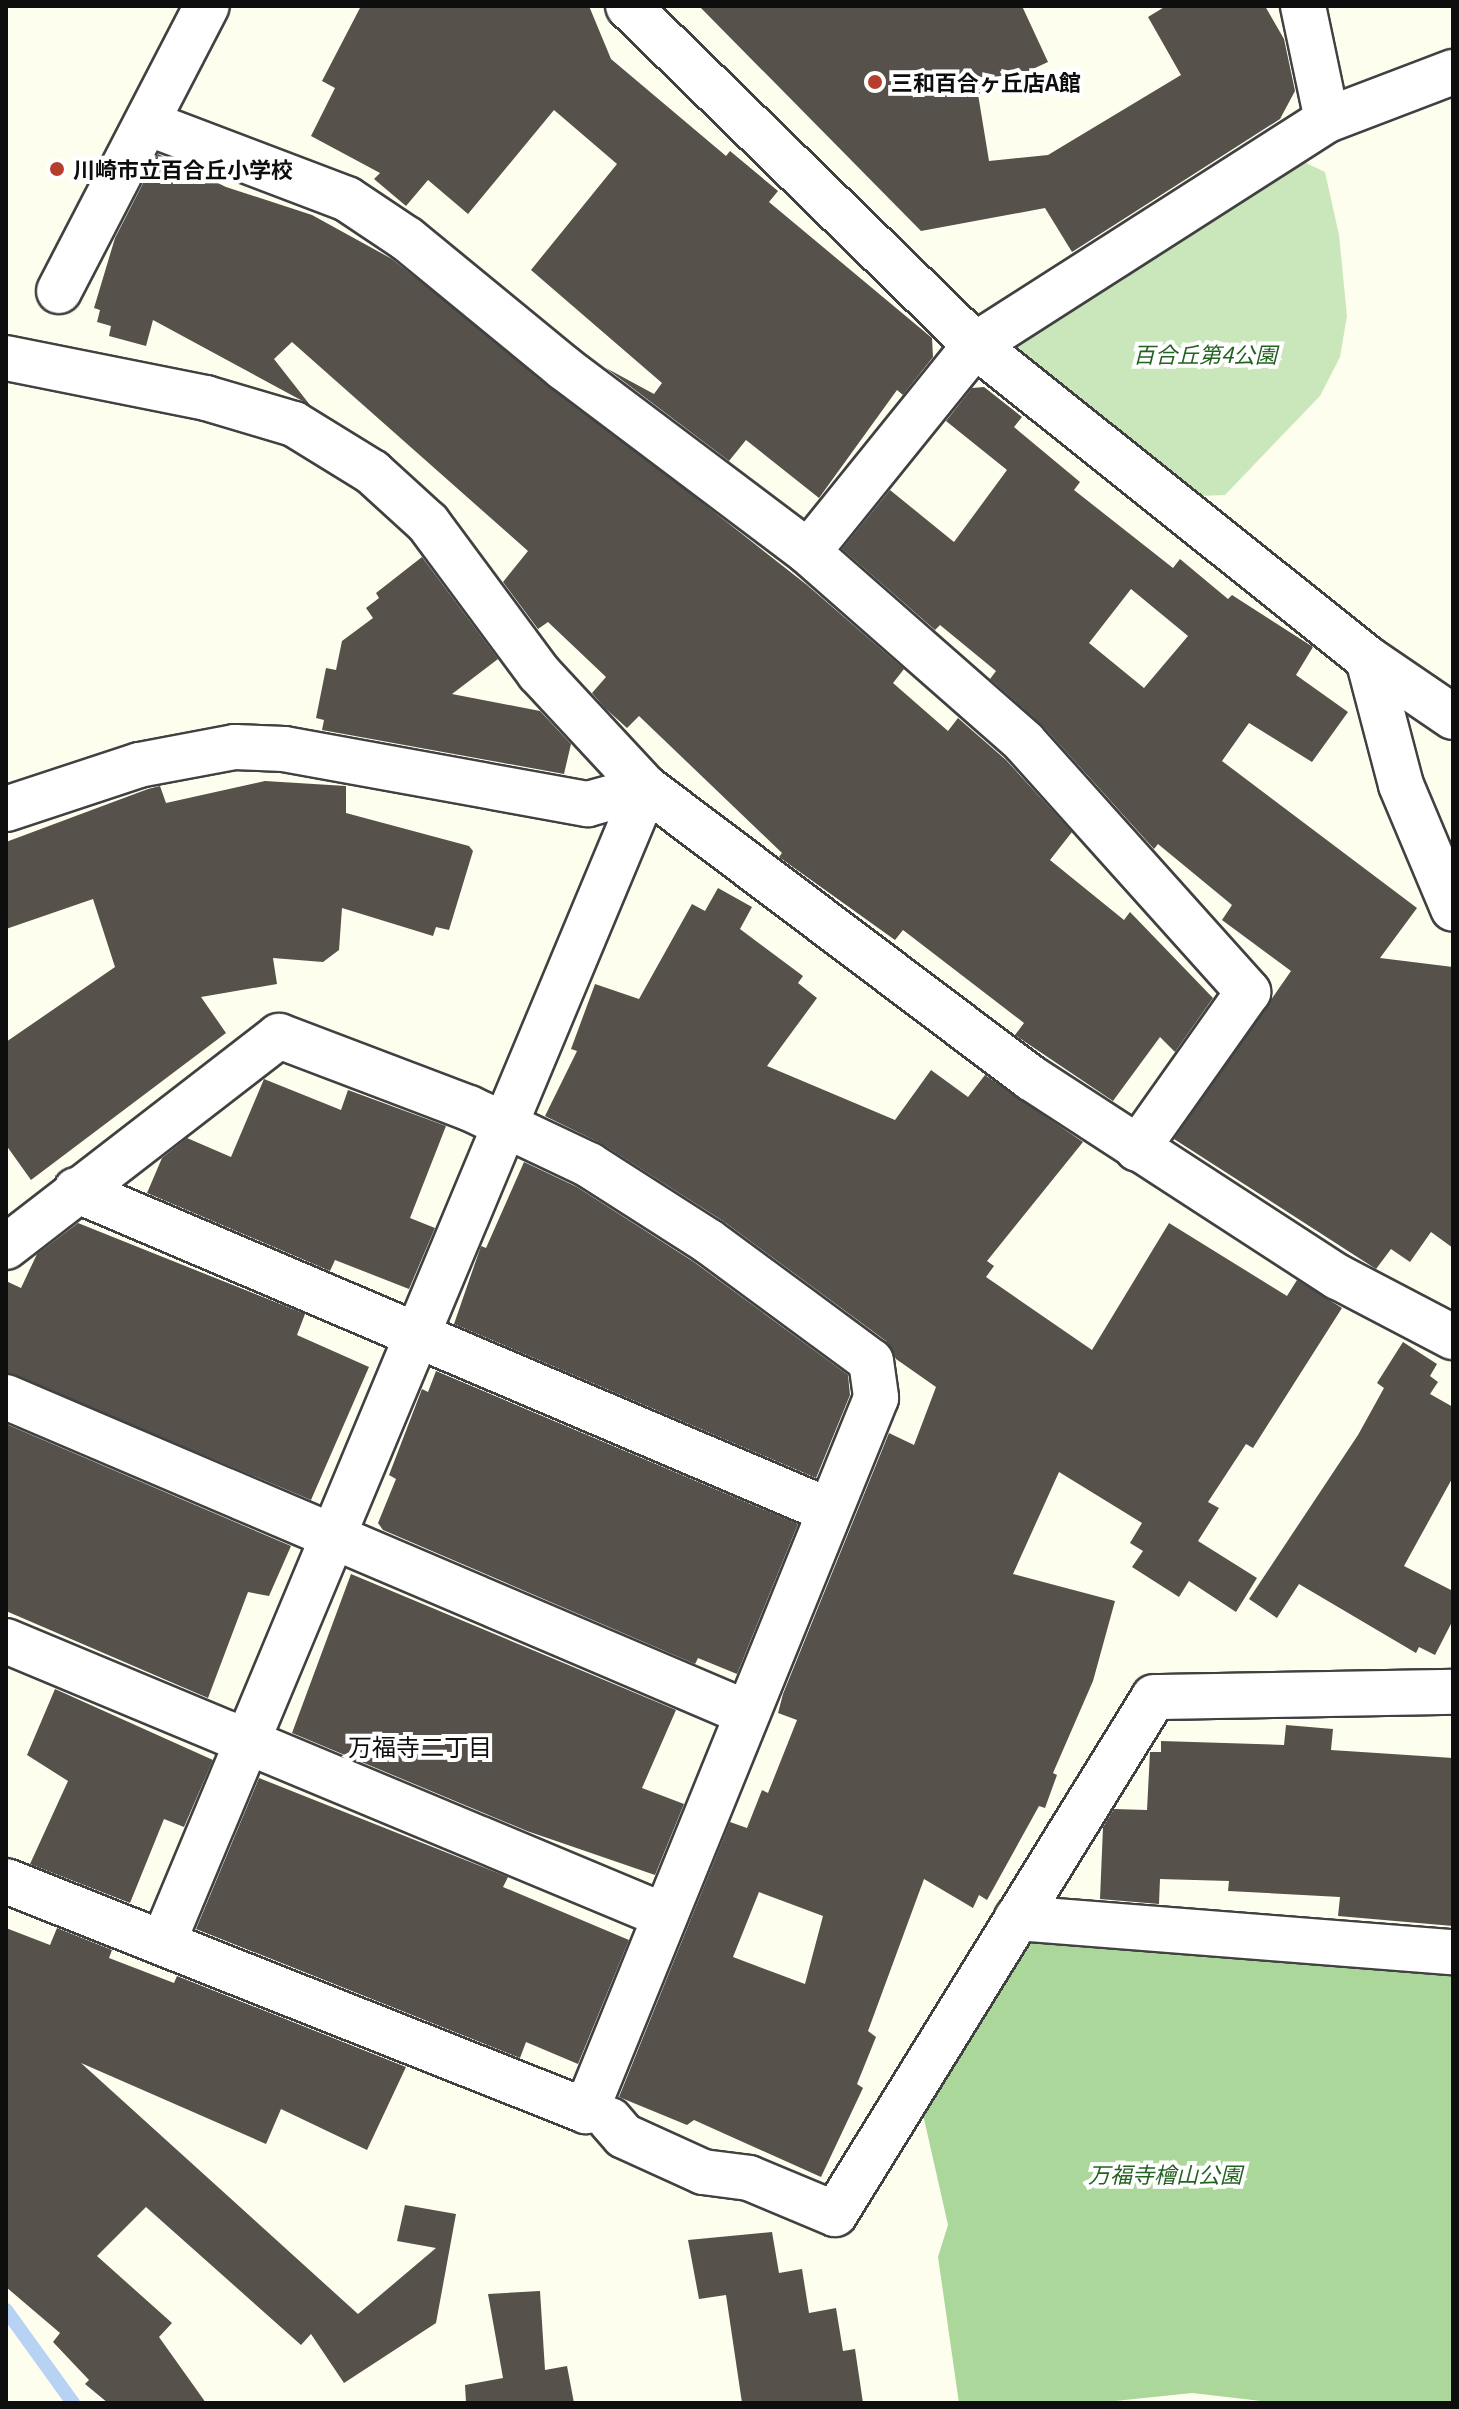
<!DOCTYPE html>
<meta charset="utf-8">
<style>
body{margin:0}
#map{position:relative;width:1459px;height:2409px;overflow:hidden;background:#fefeef;font-family:Georgia,"Noto Sans JP",serif}
div>[style]{position:absolute}
.green>*{inset:0;background:#cae7bb}
.forest>*{inset:0;background:#abd79b}
.stream>*{height:14px;margin:-7px;padding:0 7px;transform-origin:7px;border-radius:7px;background:#b7d2f3}
.building>*{inset:0;background:#56514b}
.roads{filter:drop-shadow(2px 0 #414141) drop-shadow(-2px 0 #414141) drop-shadow(0 2px #414141) drop-shadow(0 -2px #414141)}
.minor>*{height:44px;margin:-22px;padding:0 22px;transform-origin:22px;border-radius:22px;background:#fff}
.dots>*{width:22px;height:22px;translate:-50% -50%;box-sizing:border-box;border:4px solid #fff;border-radius:50%}
span{translate:-50% -50%;white-space:nowrap;text-align:center;line-height:1.15;-webkit-text-stroke:8px #fff;paint-order:stroke}
.poi-label{font-size:22px;color:#0e0e0e;font-weight:700}
.left{translate:0 -50%;text-align:left}
.park-label{font-size:22px;color:#246221;font-style:italic}
.neighbourhood-label{font-size:24px;color:#0e0e0e}
.frame{position:absolute;inset:0;border:8px solid #0e0e0e;pointer-events:none}
</style>
<div id="map">
<div class="green">
<div style="clip-path:polygon(1304px 162px,1325px 172px,1339px 235px,1347px 316px,1340px 357px,1320px 396px,1225px 495px,1201px 496px,1013px 353px,1017px 335px)"></div>
</div>
<div class="forest">
<div style="clip-path:polygon(1036px 1941px,1453px 1976px,1453px 2403px,1279px 2403px,1192px 2393px,1096px 2403px,959px 2403px,938px 2257px,948px 2225px,922px 2110px,1014px 1952px)"></div>
</div>
<div class="stream">
<div style="left:6px;top:2310px;width:115px;rotate:54.2deg"></div>
</div>
<div class="building">
<div style="clip-path:polygon(361px 6px,589px 6px,611px 59px,726px 156px,730px 151px,778px 191px,769px 202px,932px 338px,933px 357px,903px 395px,897px 390px,819px 498px,746px 440px,729px 461px,606px 368px,654px 394px,662px 383px,531px 270px,617px 164px,554px 110px,468px 214px,428px 180px,406px 206px,374px 179px,380px 173px,311px 136px,335px 88px,322px 81px)"></div>
<div style="clip-path:polygon(699px 6px,1022px 6px,1048px 62px,978px 94px,989px 161px,1048px 155px,1181px 75px,1148px 17px,1166px 6px,1265px 6px,1284px 39px,1295px 91px,1280px 119px,1072px 252px,1045px 208px,921px 231px)"></div>
<div style="clip-path:polygon(158px 154px,226px 187px,312px 215px,392px 259px,807px 585px,904px 669px,893px 683px,948px 731px,958px 718px,1006px 760px,1072px 832px,1050px 860px,1124px 920px,1130px 912px,1213px 998px,1175px 1052px,1160px 1037px,1113px 1101px,1015px 1035px,1024px 1023px,903px 930px,895px 940px,779px 857px,782px 853px,639px 716px,627px 728px,605px 708px,592px 693px,606px 677px,548px 622px,538px 629px,503px 582px,528px 551px,292px 342px,274px 359px,310px 405px,153px 320px,146px 346px,109px 336px,111px 326px,97px 322px,100px 310px,94px 308px,115px 238px)"></div>
<div style="clip-path:polygon(evenodd,984px 387px,1022px 417px,1014px 427px,1080px 482px,1074px 490px,1173px 568px,1180px 559px,1228px 599px,1232px 595px,1313px 647px,1296px 675px,1348px 712px,1312px 762px,1249px 723px,1222px 761px,1417px 908px,1380px 958px,1453px 967px,1453px 1248px,1431px 1232px,1410px 1262px,1391px 1249px,1376px 1269px,1174px 1139px,1291px 971px,1222px 920px,1232px 905px,1158px 844px,1154px 849px,1042px 725px,990px 679px,996px 671px,940px 625px,935px 630px,842px 549px,890px 490px,954px 542px,1007px 470px,946px 421px,972px 388px,984px 387px,1131px 589px,1188px 636px,1144px 688px,1089px 643px,1131px 589px)"></div>
<div style="clip-path:polygon(422px 557px,498px 659px,452px 694px,540px 711px,571px 744px,564px 774px,322px 730px,324px 720px,316px 718px,326px 668px,336px 670px,342px 641px,373px 618px,366px 608px,379px 598px,376px 593px)"></div>
<div style="clip-path:polygon(265px 781px,346px 786px,346px 813px,469px 846px,473px 851px,449px 930px,436px 927px,433px 936px,342px 908px,339px 950px,323px 962px,273px 958px,277px 984px,201px 997px,226px 1033px,31px 1180px,6px 1145px,6px 1042px,115px 967px,93px 899px,6px 929px,6px 842px,148px 789px,160px 786px,166px 803px)"></div>
<div style="clip-path:polygon(evenodd,718px 888px,752px 907px,740px 929px,803px 976px,798px 983px,817px 998px,767px 1066px,895px 1120px,931px 1070px,968px 1097px,985px 1075px,1083px 1142px,987px 1261px,994px 1266px,986px 1277px,1092px 1350px,1169px 1223px,1287px 1296px,1297px 1280px,1342px 1308px,1253px 1448px,1246px 1444px,1208px 1502px,1219px 1508px,1198px 1541px,1257px 1578px,1236px 1612px,1189px 1581px,1179px 1597px,1132px 1567px,1143px 1551px,1130px 1543px,1142px 1523px,1059px 1472px,1013px 1574px,1115px 1601px,1093px 1681px,1053px 1773px,1057px 1775px,1045px 1808px,1039px 1806px,987px 1900px,979px 1895px,973px 1908px,924px 1879px,868px 2031px,876px 2037px,857px 2084px,863px 2088px,821px 2177px,694px 2120px,687px 2125px,619px 2097px,730px 1822px,747px 1828px,762px 1790px,768px 1793px,797px 1720px,778px 1713px,783px 1694px,889px 1433px,914px 1445px,936px 1387px,896px 1359px,886px 1341px,723px 1221px,602px 1144px,545px 1116px,577px 1051px,571px 1049px,595px 984px,639px 999px,692px 904px,705px 911px,718px 888px,759px 1892px,823px 1916px,805px 1984px,733px 1957px,759px 1892px)"></div>
<div style="clip-path:polygon(264px 1079px,341px 1110px,348px 1090px,446px 1126px,410px 1218px,435px 1228px,409px 1289px,335px 1260px,330px 1271px,147px 1193px,162px 1158px,187px 1138px,231px 1157px)"></div>
<div style="clip-path:polygon(524px 1162px,577px 1187px,694px 1262px,848px 1375px,850px 1395px,816px 1478px,454px 1324px,481px 1246px,486px 1248px)"></div>
<div style="clip-path:polygon(78px 1223px,305px 1314px,297px 1335px,369px 1367px,311px 1500px,6px 1372px,6px 1281px,21px 1288px,37px 1254px)"></div>
<div style="clip-path:polygon(1403px 1342px,1437px 1364px,1430px 1376px,1438px 1382px,1430px 1394px,1453px 1407px,1453px 1477px,1404px 1566px,1453px 1591px,1453px 1620px,1435px 1655px,1419px 1647px,1416px 1653px,1299px 1584px,1277px 1618px,1249px 1599px,1358px 1435px,1384px 1388px,1377px 1383px)"></div>
<div style="clip-path:polygon(436px 1371px,798px 1524px,737px 1674px,698px 1658px,695px 1664px,383px 1530px,378px 1523px,396px 1479px,389px 1475px,422px 1389px,428px 1392px)"></div>
<div style="clip-path:polygon(6px 1424px,291px 1546px,269px 1596px,248px 1592px,208px 1698px,6px 1611px)"></div>
<div style="clip-path:polygon(351px 1574px,676px 1710px,642px 1788px,684px 1804px,655px 1875px,527px 1831px,292px 1733px)"></div>
<div style="clip-path:polygon(55px 1689px,213px 1760px,184px 1827px,164px 1819px,130px 1903px,30px 1864px,68px 1781px,27px 1755px)"></div>
<div style="clip-path:polygon(1286px 1725px,1333px 1729px,1331px 1750px,1453px 1758px,1453px 1926px,1338px 1916px,1340px 1897px,1228px 1891px,1229px 1881px,1160px 1879px,1159px 1904px,1100px 1899px,1103px 1827px,1114px 1809px,1147px 1810px,1150px 1752px,1161px 1752px,1161px 1741px,1284px 1745px)"></div>
<div style="clip-path:polygon(259px 1778px,508px 1877px,503px 1887px,629px 1940px,578px 2064px,526px 2042px,520px 2058px,196px 1929px)"></div>
<div style="clip-path:polygon(6px 1928px,50px 1945px,57px 1928px,112px 1950px,109px 1958px,174px 1983px,177px 1976px,406px 2067px,367px 2150px,281px 2109px,266px 2144px,81px 2063px,358px 2314px,436px 2248px,397px 2241px,405px 2205px,456px 2214px,436px 2323px,344px 2383px,311px 2334px,301px 2345px,146px 2207px,97px 2256px,172px 2323px,159px 2337px,206px 2403px,108px 2403px,85px 2384px,89px 2380px,53px 2342px,60px 2333px,6px 2287px)"></div>
<div style="clip-path:polygon(772px 2232px,779px 2273px,802px 2269px,809px 2313px,836px 2308px,843px 2351px,855px 2349px,863px 2403px,742px 2403px,726px 2295px,699px 2299px,688px 2240px)"></div>
<div style="clip-path:polygon(540px 2291px,545px 2370px,567px 2366px,574px 2403px,466px 2403px,465px 2385px,503px 2378px,488px 2294px)"></div>
</div>
<div class="roads">
<div class="minor">
<div style="left:628px;top:6px;width:485px;rotate:44.3deg"></div>
<div style="left:975px;top:345px;width:503px;rotate:38.62deg"></div>
<div style="left:1368px;top:659px;width:103px;rotate:34.3deg"></div>
<div style="left:1303px;top:6px;width:116px;rotate:78.1deg"></div>
<div style="left:147px;top:123px;width:214px;rotate:20.8deg"></div>
<div style="left:347px;top:199px;width:72px;rotate:33.7deg"></div>
<div style="left:407px;top:239px;width:203px;rotate:39.4deg"></div>
<div style="left:564px;top:368px;width:306px;rotate:37deg"></div>
<div style="left:808px;top:552px;width:288px;rotate:41.3deg"></div>
<div style="left:1024px;top:742px;width:336px;rotate:48.1deg"></div>
<div style="left:1248px;top:992px;width:192px;rotate:125.3deg"></div>
<div style="left:59px;top:291px;width:321px;rotate:-62.6deg"></div>
<div style="left:6px;top:358px;width:204px;rotate:11.3deg"></div>
<div style="left:206px;top:398px;width:92px;rotate:16.5deg"></div>
<div style="left:294px;top:424px;width:92px;rotate:31.6deg"></div>
<div style="left:372px;top:472px;width:76px;rotate:42.3deg"></div>
<div style="left:428px;top:523px;width:187px;rotate:53.5deg"></div>
<div style="left:539px;top:673px;width:157px;rotate:47.1deg"></div>
<div style="left:646px;top:788px;width:482px;rotate:37deg"></div>
<div style="left:1031px;top:1078px;width:366px;rotate:33deg"></div>
<div style="left:1338px;top:1277px;width:130px;rotate:27.6deg"></div>
<div style="left:808px;top:552px;width:266px;rotate:-51.1deg"></div>
<div style="left:975px;top:345px;width:418px;rotate:-32.6deg"></div>
<div style="left:1327px;top:120px;width:135px;rotate:-20.9deg"></div>
<div style="left:1368px;top:659px;width:130px;rotate:75.3deg"></div>
<div style="left:1401px;top:785px;width:134px;rotate:67.2deg"></div>
<div style="left:6px;top:809px;width:140px;rotate:-18.3deg"></div>
<div style="left:139px;top:765px;width:98px;rotate:-10.6deg"></div>
<div style="left:235px;top:747px;width:49px;rotate:2.3deg"></div>
<div style="left:284px;top:749px;width:309px;rotate:10.3deg"></div>
<div style="left:588px;top:804px;width:60px;rotate:-15.4deg"></div>
<div style="left:76px;top:1190px;width:819px;rotate:23.06deg"></div>
<div style="left:6px;top:1247px;width:345px;rotate:-37.7deg"></div>
<div style="left:279px;top:1036px;width:203px;rotate:20.8deg"></div>
<div style="left:469px;top:1108px;width:133px;rotate:25.4deg"></div>
<div style="left:589px;top:1165px;width:141px;rotate:32.6deg"></div>
<div style="left:708px;top:1241px;width:202px;rotate:36.4deg"></div>
<div style="left:871px;top:1361px;width:37px;rotate:82deg"></div>
<div style="left:876px;top:1398px;width:770px;rotate:112.13deg"></div>
<div style="left:586px;top:2111px;width:624px;rotate:-158.37deg"></div>
<div style="left:6px;top:1397px;width:806px;rotate:23.1deg"></div>
<div style="left:6px;top:1641px;width:714px;rotate:22.65deg"></div>
<div style="left:1017px;top:1918px;width:437px;rotate:4.5deg"></div>
<div style="left:163px;top:1943px;width:1252px;rotate:-67.31deg"></div>
<div style="left:610px;top:2120px;width:21px;rotate:49deg"></div>
<div style="left:624px;top:2136px;width:87px;rotate:24.5deg"></div>
<div style="left:703px;top:2172px;width:46px;rotate:7.4deg"></div>
<div style="left:749px;top:2178px;width:93px;rotate:22.7deg"></div>
<div style="left:835px;top:2214px;width:607px;rotate:-58.32deg"></div>
<div style="left:1154px;top:1697px;width:299px;rotate:-1deg"></div>
</div>
</div>
<div class="dots">
<div style="left:875px;top:82px;background:#b63e2d"></div>
<div style="left:57px;top:169px;background:#b63e2d"></div>
</div>
<div class="poi-label">
<span class="left" style="left:891px;top:82px">三和百合ヶ丘店A館</span>
<span class="left" style="left:73px;top:169px">川崎市立百合丘小学校</span>
</div>
<div class="park-label">
<span style="left:1205px;top:354px">百合丘第4公園</span>
<span style="left:1165px;top:2174px">万福寺檜山公園</span>
</div>
<div class="neighbourhood-label">
<span style="left:420px;top:1746px">万福寺二丁目</span>
</div>
<div class="frame"></div>
</div>
